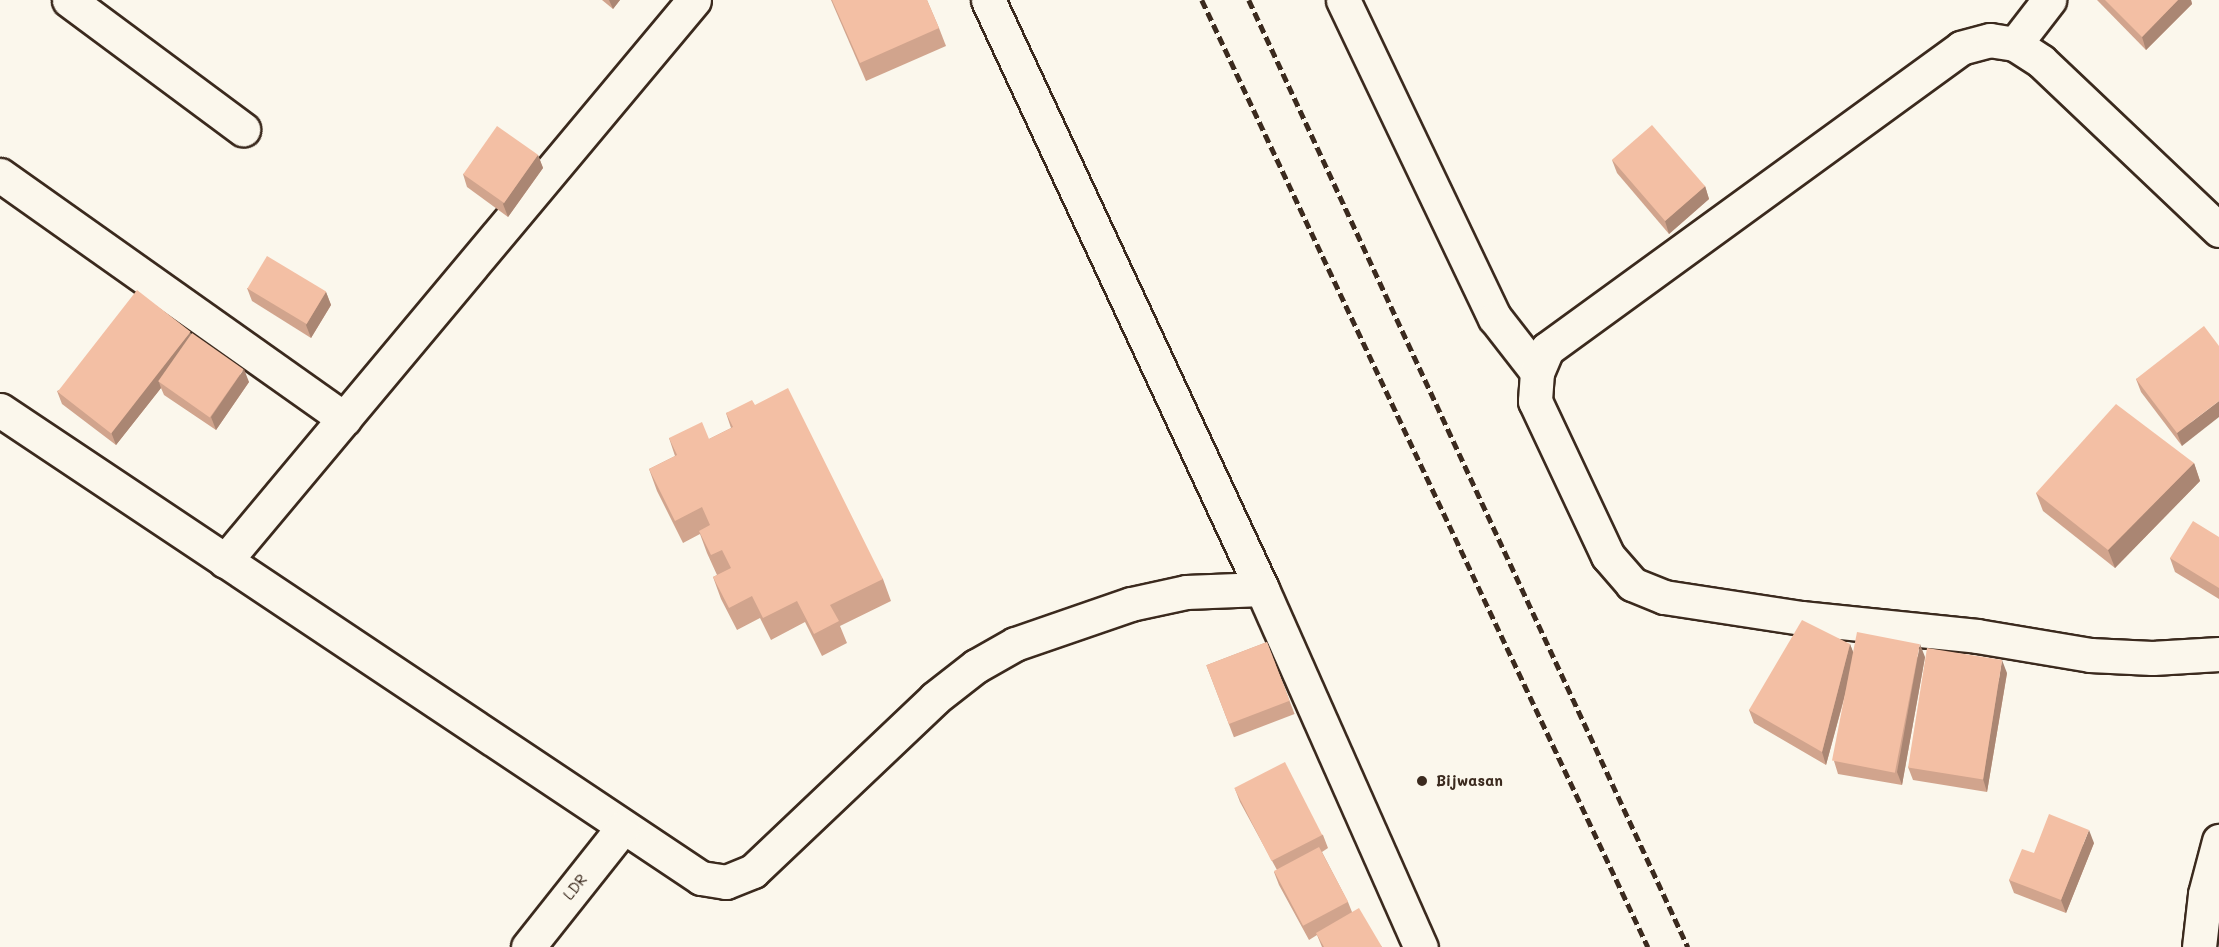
<!DOCTYPE html>
<style>
body{margin:0}
#map{position:relative;width:2219px;height:947px;overflow:hidden;background:#fbf7ec;font-family:Mali,sans-serif}
div>[style]{position:absolute}
.roads{filter:drop-shadow(2px 0 #3b2a1e) drop-shadow(-2px 0 #3b2a1e) drop-shadow(0 2px #3b2a1e) drop-shadow(0 -2px #3b2a1e)}
.minor>*{height:33px;margin:-16.5px;padding:0 16.5px;transform-origin:16.5px;border-radius:16.5px;background:#fbf7ec}
.rail>*{height:4.5px;margin-top:-2.25px;transform-origin:0;background:repeating-linear-gradient(90deg,#3b2a1e 0 9px,transparent 0 13.5px)}
.wall>*{inset:0;background:#d1a48d;transform-origin:0 0}
.shaded-wall>*{inset:0;background:#aa8673}
.building>*{inset:0;background:#f3bfa4;transform-origin:0 0}
.dots>*{width:16px;height:16px;translate:-50% -50%;box-sizing:border-box;border:3px solid #fbf7ec;border-radius:50%}
span{translate:-50% -50%;white-space:nowrap;text-align:center;line-height:1.15;-webkit-text-stroke:5px #fbf7ec;paint-order:stroke}
.poi-label{font-size:15px;color:#3b2a1e;font-weight:700}
.left{translate:0 -50%;text-align:left}
.street-label{font-size:15px;color:#3b2a1e}
</style>
<div id="map">
<div class="roads">
<div class="minor">
<div style="left:69px;top:0;width:217px;rotate:36.6deg"></div>
<div style="left:988px;top:0;width:650px;rotate:65.05deg"></div>
<div style="left:1262px;top:589px;width:392px;rotate:66.1deg"></div>
<div style="left:1343px;top:0;width:352px;rotate:64.5deg"></div>
<div style="left:1495px;top:318px;width:68px;rotate:52.1deg"></div>
<div style="left:2015px;top:44px;width:56px;rotate:-52.3deg"></div>
<div style="left:0;top:175px;width:422px;rotate:35.3deg"></div>
<div style="left:2219px;top:230px;width:245px;rotate:-136.5deg"></div>
<div style="left:2041px;top:61px;width:31px;rotate:-147deg"></div>
<div style="left:2015px;top:44px;width:25px;rotate:-171deg"></div>
<div style="left:1990px;top:40px;width:30px;rotate:165deg"></div>
<div style="left:1961px;top:48px;width:512px;rotate:143.98deg"></div>
<div style="left:1547px;top:349px;width:25px;rotate:113deg"></div>
<div style="left:1537px;top:372px;width:29px;rotate:94deg"></div>
<div style="left:1535px;top:401px;width:171px;rotate:64.8deg"></div>
<div style="left:1608px;top:556px;width:37px;rotate:49deg"></div>
<div style="left:1632px;top:584px;width:35px;rotate:22deg"></div>
<div style="left:1664px;top:597px;width:139px;rotate:8.7deg"></div>
<div style="left:1801px;top:618px;width:177px;rotate:5.8deg"></div>
<div style="left:1977px;top:636px;width:115px;rotate:9.5deg"></div>
<div style="left:2090px;top:655px;width:62px;rotate:2.8deg"></div>
<div style="left:2152px;top:658px;width:67px;rotate:-3.4deg"></div>
<div style="left:0;top:410px;width:843px;rotate:33.73deg"></div>
<div style="left:701px;top:878px;width:25px;rotate:9deg"></div>
<div style="left:726px;top:882px;width:29px;rotate:-22deg"></div>
<div style="left:753px;top:871px;width:251px;rotate:-43.5deg"></div>
<div style="left:935px;top:698px;width:52px;rotate:-38deg"></div>
<div style="left:976px;top:666px;width:45px;rotate:-29.4deg"></div>
<div style="left:1015px;top:644px;width:123px;rotate:-19deg"></div>
<div style="left:1131px;top:604px;width:56px;rotate:-12.3deg"></div>
<div style="left:1186px;top:592px;width:76px;rotate:-2.3deg"></div>
<div style="left:225px;top:561px;width:731px;rotate:-50.1deg"></div>
<div style="left:528px;top:947px;width:153px;rotate:-51.6deg"></div>
<div style="left:2199px;top:947px;width:53px;rotate:-83.5deg"></div>
<div style="left:2205px;top:894px;width:55px;rotate:-75.2deg"></div>
</div>
</div>
<div class="rail">
<div style="left:1202px;top:0;width:1047px;rotate:64.78deg"></div>
<div style="left:1249px;top:0;width:1044px;rotate:65.13deg"></div>
</div>
<div class="wall">
<div style="clip-path:polygon(602px 0,620px 0,613px 9px)"></div>
<div style="clip-path:polygon(831px 0,927px 0,939px 28px,946px 46px,866px 81px)"></div>
<div style="clip-path:polygon(2097px 0,2191px 0,2192px 4px,2146px 50px)"></div>
<div style="clip-path:polygon(538px 155px,543px 168px,508px 217px,467px 187px,463px 174px)"></div>
<div style="clip-path:polygon(1612px 160px,1705px 186px,1709px 199px,1669px 234px,1617px 173px)"></div>
<div style="clip-path:polygon(247px 288px,326px 292px,331px 305px,311px 338px,252px 301px)"></div>
<div style="clip-path:polygon(191px 334px,249px 382px,216px 430px,164px 395px,161px 388px,116px 445px,62px 404px,57px 391px)"></div>
<div style="clip-path:polygon(2219px 346px,2182px 446px,2141px 392px,2136px 379px)"></div>
<div style="clip-path:polygon(755px 405px,883px 579px,891px 601px,840px 626px,847px 643px,822px 656px,805px 622px,771px 640px,760px 618px,737px 630px,721px 599px,713px 577px,717px 575px,707px 553px,700px 534px,683px 543px,657px 491px,649px 469px,675px 456px,669px 438px,709px 439px,731px 428px,726px 413px)"></div>
<div style="clip-path:polygon(2194px 463px,2200px 481px,2115px 568px,2043px 511px,2036px 493px)"></div>
<div style="clip-path:polygon(2219px 537px,2219px 599px,2175px 572px,2170px 558px)"></div>
<div style="left:1267px;top:642px;width:77px;height:65px;rotate:69deg"></div>
<div style="clip-path:polygon(1850px 644px,1853px 652px,1925px 657px,1902px 785px,1838px 774px,1834px 761px,1846px 692px,1826px 765px,1754px 723px,1749px 710px)"></div>
<div style="clip-path:polygon(2007px 673px,1987px 792px,1913px 780px,1908px 767px)"></div>
<div style="clip-path:polygon(1235px 789px,1323px 835px,1328px 848px,1322px 852px,1348px 902px,1352px 912px,1382px 947px,1322px 947px,1317px 935px,1309px 940px,1279px 885px,1274px 872px,1277px 870px,1240px 802px)"></div>
<div style="clip-path:polygon(2094px 843px,2066px 913px,2014px 893px,2009px 880px,2034px 853px)"></div>
</div>
<div class="shaded-wall">
<div style="clip-path:polygon(609px 0,620px 0,613px 9px)"></div>
<div style="clip-path:polygon(2178px 0,2191px 0,2192px 4px,2146px 50px,2142px 37px)"></div>
<div style="clip-path:polygon(538px 155px,543px 168px,508px 217px,503px 204px)"></div>
<div style="clip-path:polygon(1705px 186px,1709px 199px,1669px 234px,1665px 221px)"></div>
<div style="clip-path:polygon(326px 292px,331px 305px,311px 338px,306px 325px)"></div>
<div style="clip-path:polygon(190px 332px,195px 345px,159px 382px,161px 388px,116px 445px,111px 432px)"></div>
<div style="clip-path:polygon(244px 369px,249px 382px,216px 430px,211px 417px)"></div>
<div style="clip-path:polygon(2219px 401px,2219px 417px,2182px 446px,2177px 433px)"></div>
<div style="clip-path:polygon(2194px 463px,2200px 481px,2115px 568px,2108px 550px)"></div>
<div style="clip-path:polygon(1850px 644px,1855px 657px,1826px 765px,1822px 752px)"></div>
<div style="clip-path:polygon(1920px 644px,1925px 657px,1902px 785px,1897px 772px)"></div>
<div style="clip-path:polygon(2002px 660px,2007px 673px,1987px 792px,1983px 779px)"></div>
<div style="clip-path:polygon(2089px 830px,2094px 843px,2066px 913px,2061px 900px)"></div>
</div>
<div class="building">
<div style="clip-path:polygon(832px 0,927px 0,939px 28px,860px 63px)"></div>
<div style="clip-path:polygon(2105px 0,2178px 0,2142px 37px)"></div>
<div style="left:1652px;top:125px;width:81px;height:53px;rotate:49deg"></div>
<div style="left:497px;top:126px;width:50px;height:59px;rotate:35deg"></div>
<div style="left:267px;top:256px;width:69px;height:38px;rotate:31deg"></div>
<div style="left:137px;top:290px;width:68px;height:129px;rotate:38deg"></div>
<div style="clip-path:polygon(2204px 326px,2219px 346px,2219px 401px,2177px 433px,2136px 379px)"></div>
<div style="left:192px;top:333px;width:63px;height:59px;rotate:35deg"></div>
<div style="clip-path:polygon(788px 388px,883px 579px,830px 605px,839px 621px,814px 634px,797px 601px,763px 618px,752px 596px,729px 608px,713px 577px,731px 568px,722px 550px,711px 555px,699px 531px,710px 525px,702px 507px,675px 521px,649px 469px,677px 455px,669px 438px,702px 422px,709px 439px,733px 427px,726px 413px,752px 400px,755px 405px)"></div>
<div style="clip-path:polygon(2116px 404px,2194px 463px,2108px 550px,2036px 493px)"></div>
<div style="clip-path:polygon(2193px 521px,2219px 537px,2219px 588px,2170px 558px)"></div>
<div style="clip-path:polygon(1802px 620px,1850px 644px,1822px 752px,1749px 710px)"></div>
<div style="left:1857px;top:632px;width:64px;height:131px;rotate:11deg"></div>
<div style="left:1267px;top:642px;width:63px;height:65px;rotate:69deg"></div>
<div style="left:1927px;top:648px;width:76px;height:121px;rotate:9deg"></div>
<div style="left:1285px;top:762px;width:82px;height:57px;rotate:63deg"></div>
<div style="clip-path:polygon(2049px 814px,2089px 830px,2061px 900px,2009px 880px,2022px 849px,2034px 853px)"></div>
<div style="left:1319px;top:847px;width:62px;height:51px;rotate:62deg"></div>
<div style="clip-path:polygon(1359px 908px,1382px 947px,1324px 947px,1316px 933px)"></div>
</div>
<div class="dots">
<div style="left:1422px;top:781px;background:#3b2a1e"></div>
</div>
<div class="poi-label">
<span class="left" style="left:1436px;top:781px">Bijwasan</span>
</div>
<div class="street-label">
<span style="left:575px;top:887px;rotate:-51deg">LDR</span>
</div>
</div>
